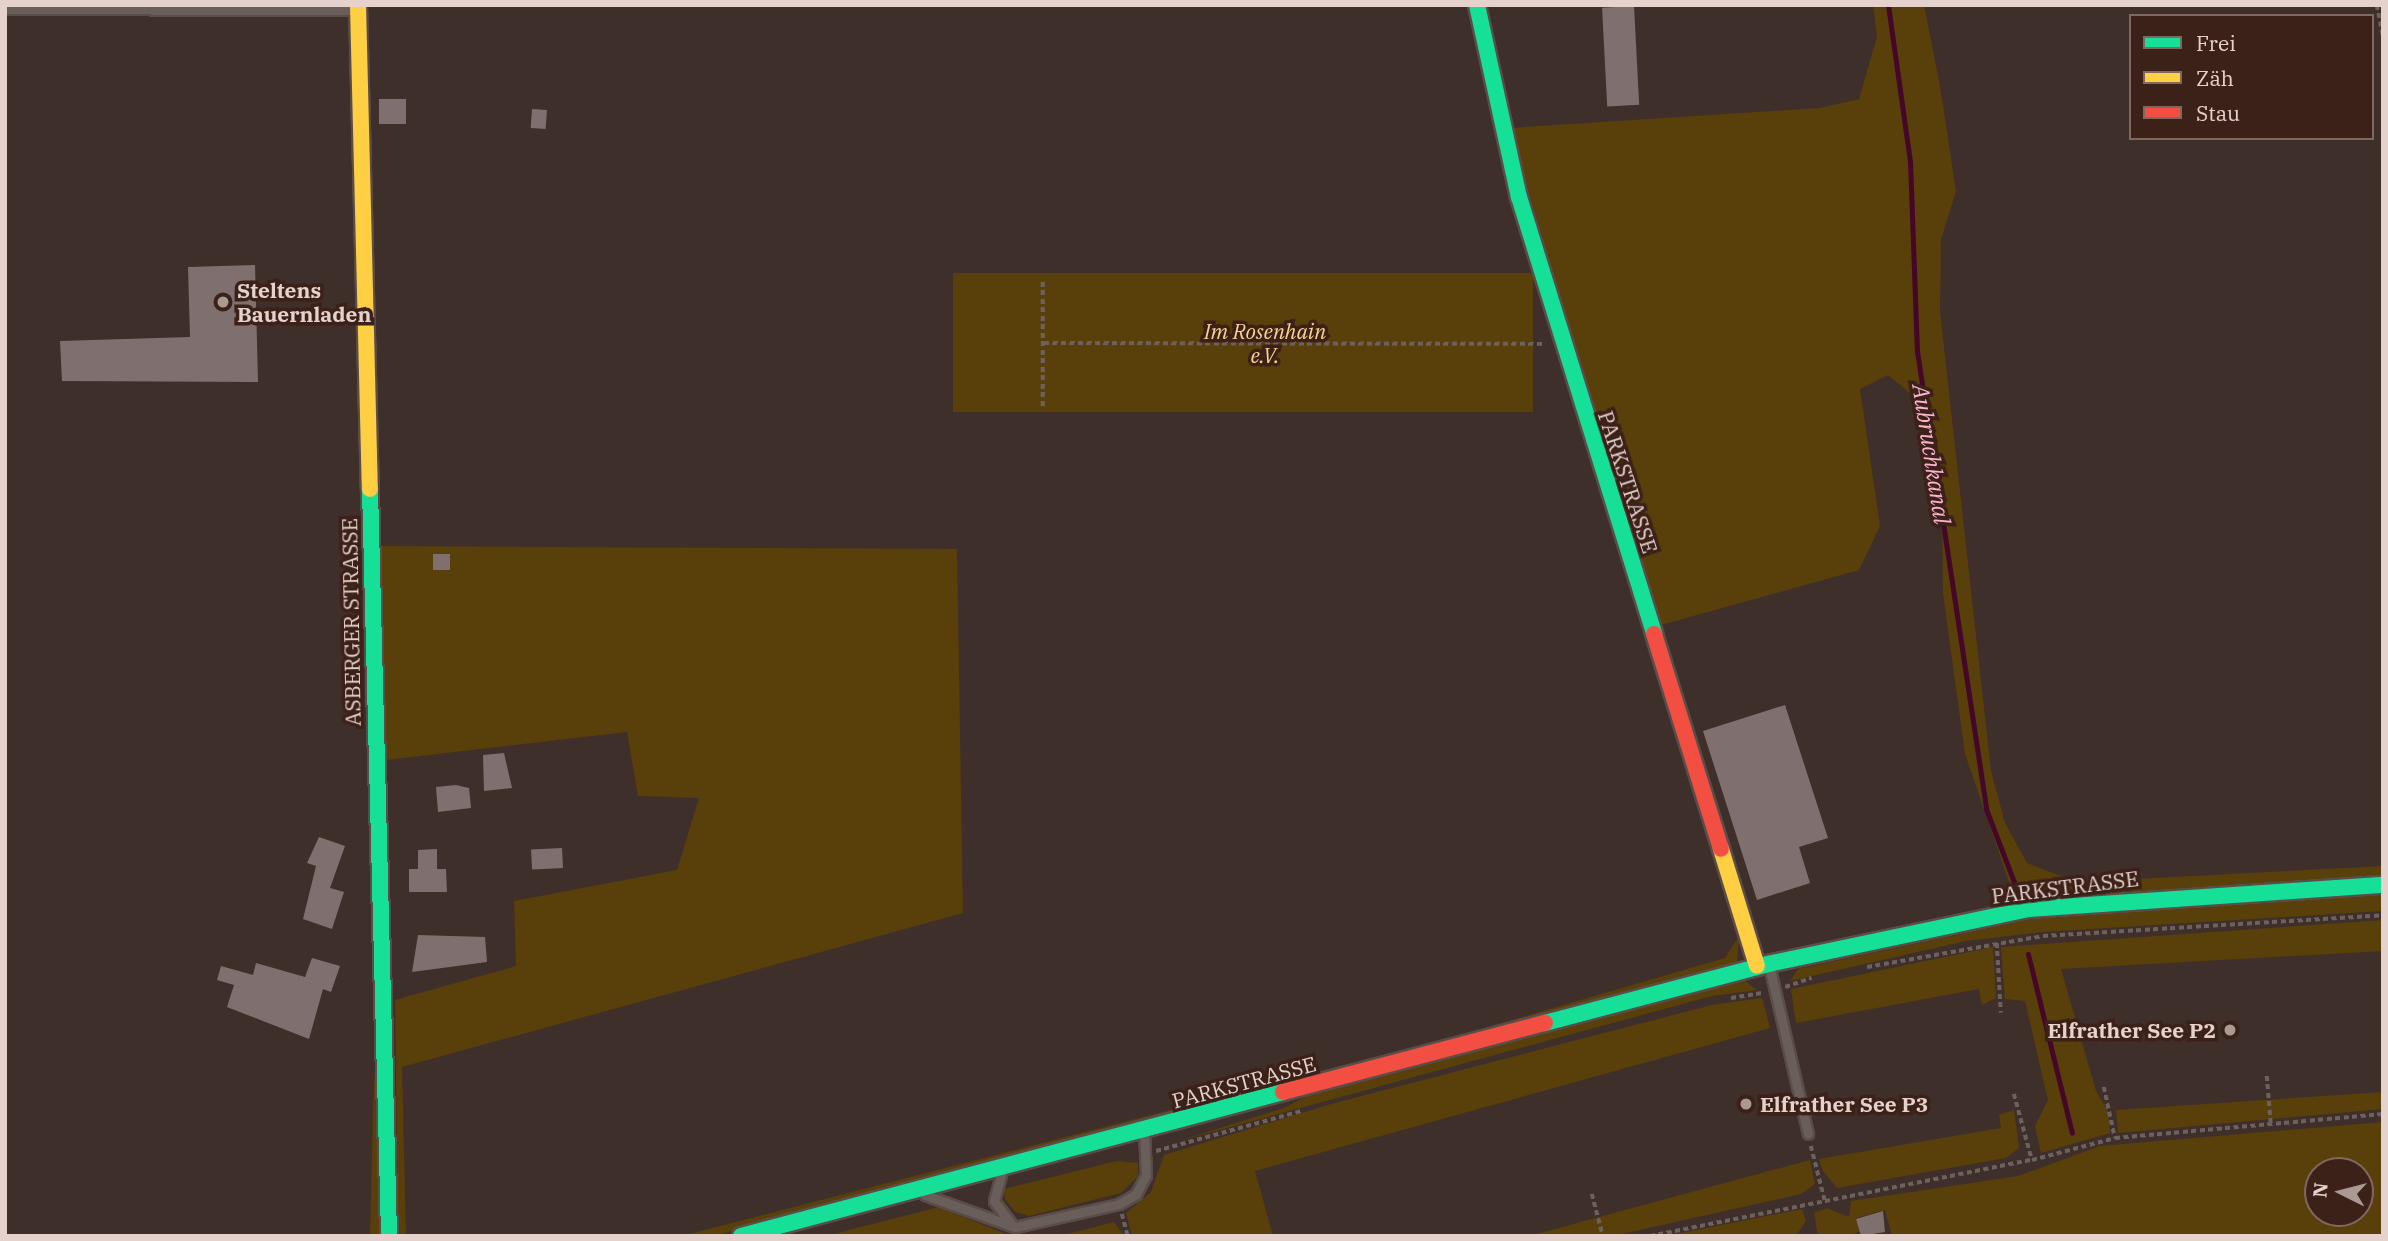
<!DOCTYPE html>
<meta charset="utf-8">
<style>
body{margin:0}
#map{position:relative;width:2388px;height:1241px;overflow:hidden;background:#3f2f2a;font-family:"IBM Plex Serif",serif}
div>[style]{position:absolute}
.green>*{inset:0;background:#593f09;transform-origin:0 0}
.stream>*{height:5px;margin:-2.5px;padding:0 2.5px;transform-origin:2.5px;border-radius:2.5px;background:#450728}
.building>*{inset:0;background:#7f706f;transform-origin:0 0}
.path>*{height:3.5px;margin-top:-1.75px;transform-origin:0;background:repeating-linear-gradient(90deg,#6c615e 0 5px,transparent 0 8.5px)}
.roads{filter:drop-shadow(2px 0 #5a4d49) drop-shadow(-2px 0 #5a4d49) drop-shadow(0 2px #5a4d49) drop-shadow(0 -2px #5a4d49)}
.lane>*{height:9px;margin:-4.5px;padding:0 4.5px;transform-origin:4.5px;border-radius:4.5px;background:#6a5e5a}
.street>*{height:18px;margin:-9px;padding:0 9px;transform-origin:9px;border-radius:9px;background:#6a5e5a}
.fast>*{height:16px;margin:-8px;padding:0 8px;transform-origin:8px;border-radius:8px;background:#16e098}
.slow>*{height:16px;margin:-8px;padding:0 8px;transform-origin:8px;border-radius:8px;background:#ffcf43}
.jam>*{height:16px;margin:-8px;padding:0 8px;transform-origin:8px;border-radius:8px;background:#f24e42}
.dots>*{width:19px;height:19px;translate:-50% -50%;box-sizing:border-box;border:4px solid #3c2119;border-radius:50%}
span{translate:-50% -50%;white-space:nowrap;text-align:center;line-height:1.15;-webkit-text-stroke:7px #3c2119;paint-order:stroke}
.poi-label{font-size:21px;color:#e5d2cc;font-weight:700}
.left{translate:0 -50%;text-align:left}
.right{translate:-100% -50%;text-align:right}
.park-label{font-size:21px;color:#f9d390;font-style:italic}
.street-label{font-size:21px;color:#e5d2cc}
.water-label{font-size:23px;color:#fdb2d0;font-style:italic}
.frame{position:absolute;inset:0;border:7px solid #e5d2cc;pointer-events:none}
.legend{position:absolute;left:2129px;top:14px;width:245px;height:126px;box-sizing:border-box;background:#3c2119;border:2px solid #806861;margin:0;padding:9px 12px;list-style:none;font-size:21px;color:#e5d2cc}
.legend li{display:flex;align-items:center;gap:14px;height:35px}
.legend b{width:35px;border:2px solid #806861}
.north{position:absolute;left:2304px;top:1157px;width:70px;height:70px;box-sizing:border-box;background:#3c2119;border:2px solid #806861;border-radius:50%;rotate:276deg;font-size:19px;font-weight:700;line-height:28px;text-align:center;color:#e5d2cc}
.north::after{content:'';display:block;margin:auto;width:24px;height:32px;background:#ab9993;clip-path:polygon(50% 0,100% 100%,50% 72%,0 100%)}
</style>
<div id="map">
<div class="green">
<div style="clip-path:polygon(1873px 5px,1924px 5px,1940px 86px,1956px 191px,1941px 240px,1940px 311px,1991px 771px,2005px 823px,2027px 863px,2066px 878px,2116px 880px,2383px 866px,2383px 879px,2016px 902px,1965px 754px,1943px 593px,1942px 503px,1922px 403px,1888px 375px,1860px 389px,1880px 526px,1859px 570px,1657px 626px,1510px 128px,1820px 108px,1859px 99px,1877px 37px)"></div>
<div style="left:953px;top:273px;width:580px;height:139px"></div>
<div style="clip-path:polygon(378px 546px,957px 549px,963px 913px,402px 1067px,406px 1236px,398px 1236px,395px 1000px,516px 966px,514px 901px,677px 870px,699px 798px,638px 796px,627px 732px,386px 760px)"></div>
<div style="clip-path:polygon(2383px 894px,2383px 911px,2042px 932px,1966px 941px,1790px 981px,1798px 969px,2031px 919px)"></div>
<div style="clip-path:polygon(2383px 920px,2383px 951px,2061px 969px,2096px 1091px,2108px 1111px,2110px 1133px,2041px 1153px,2035px 1126px,2048px 1100px,2025px 1001px,2005px 999px,2001px 947px)"></div>
<div style="clip-path:polygon(1739px 936px,1737px 963px,714px 1236px,682px 1236px,1457px 1036px,1725px 958px)"></div>
<div style="clip-path:polygon(1993px 947px,1996px 998px,1982px 1005px,1979px 989px,1796px 1023px,1791px 989px)"></div>
<div style="clip-path:polygon(1744px 980px,1757px 990px,1712px 996px,1175px 1142px,1284px 1108px,1311px 1094px)"></div>
<div style="clip-path:polygon(1762px 998px,1770px 1028px,1255px 1171px,1273px 1236px,1132px 1236px,1126px 1213px,1151px 1192px,1164px 1155px,1331px 1104px,1712px 1005px)"></div>
<div style="clip-path:polygon(374px 1067px,382px 1236px,370px 1236px)"></div>
<div style="clip-path:polygon(2383px 1092px,2383px 1109px,2118px 1133px,2116px 1110px)"></div>
<div style="clip-path:polygon(2014px 1110px,2019px 1148px,2006px 1158px,1837px 1188px,1823px 1171px,1819px 1159px,2001px 1128px,1999px 1115px)"></div>
<div style="clip-path:polygon(evenodd,2383px 1122px,2383px 1236px,1892px 1236px,1885px 1210px,1856px 1218px,1860px 1231px,1850px 1236px,1818px 1236px,1814px 1213px,1827px 1208px,1849px 1217px,1851px 1201px,2018px 1176px,2100px 1146px,2383px 1122px,2318px 1171px,2360px 1171px,2360px 1213px,2318px 1213px,2318px 1171px)"></div>
<div style="clip-path:polygon(1810px 1160px,1815px 1184px,1801px 1194px,1613px 1236px,1529px 1236px)"></div>
<div style="clip-path:polygon(1117px 1161px,1138px 1163px,1138px 1176px,1121px 1193px,1029px 1216px,1015px 1212px,1005px 1199px,1004px 1189px)"></div>
<div style="clip-path:polygon(939px 1207px,1011px 1236px,828px 1236px,849px 1230px)"></div>
<div style="clip-path:polygon(1802px 1209px,1806px 1221px,1796px 1236px,1666px 1236px)"></div>
<div style="clip-path:polygon(1114px 1222px,1124px 1236px,1059px 1236px)"></div>
</div>
<div class="stream">
<div style="left:1888px;top:5px;width:158px;rotate:82deg"></div>
<div style="left:1910px;top:161px;width:190px;rotate:87.9deg"></div>
<div style="left:1917px;top:351px;width:463px;rotate:81.4deg"></div>
<div style="left:1986px;top:809px;width:92px;rotate:69deg"></div>
<div style="left:2028px;top:954px;width:184px;rotate:76.2deg"></div>
</div>
<div class="building">
<div style="left:1634px;top:6px;width:99px;height:32px;rotate:87deg"></div>
<div style="left:379px;top:99px;width:27px;height:25px"></div>
<div style="left:532px;top:109px;width:15px;height:19px;rotate:4deg"></div>
<div style="clip-path:polygon(255px 265px,258px 382px,62px 381px,60px 341px,190px 337px,188px 267px)"></div>
<div style="left:433px;top:554px;width:17px;height:16px"></div>
<div style="clip-path:polygon(1785px 705px,1828px 838px,1799px 847px,1810px 883px,1757px 900px,1703px 731px)"></div>
<div style="clip-path:polygon(504px 753px,512px 788px,484px 791px,483px 755px)"></div>
<div style="clip-path:polygon(456px 785px,469px 788px,471px 808px,438px 812px,436px 787px)"></div>
<div style="clip-path:polygon(319px 837px,345px 846px,330px 888px,344px 892px,332px 929px,303px 919px,316px 866px,307px 863px)"></div>
<div style="left:562px;top:848px;width:20px;height:31px;rotate:87deg"></div>
<div style="clip-path:polygon(437px 849px,437px 869px,446px 869px,447px 892px,409px 892px,409px 869px,418px 869px,418px 850px)"></div>
<div style="clip-path:polygon(418px 935px,485px 937px,487px 962px,412px 972px)"></div>
<div style="clip-path:polygon(312px 958px,340px 966px,331px 992px,323px 989px,309px 1039px,227px 1007px,234px 985px,217px 980px,221px 966px,253px 975px,256px 963px,305px 977px)"></div>
<div style="clip-path:polygon(1883px 1211px,1885px 1232px,1861px 1236px,1856px 1219px)"></div>
</div>
<div class="path">
<div style="left:2377px;top:5px;width:32px;rotate:79deg"></div>
<div style="left:1043px;top:282px;width:125px;rotate:90deg"></div>
<div style="left:1044px;top:343px;width:498px;rotate:0.1deg"></div>
<div style="left:1997px;top:943px;width:70px;rotate:86.7deg"></div>
<div style="left:1867px;top:967px;width:179px;rotate:-10deg"></div>
<div style="left:2043px;top:936px;width:341px;rotate:-3.5deg"></div>
<div style="left:1785px;top:987px;width:28px;rotate:-19deg"></div>
<div style="left:1731px;top:998px;width:33px;rotate:-9deg"></div>
<div style="left:2267px;top:1076px;width:48px;rotate:85.2deg"></div>
<div style="left:2104px;top:1087px;width:52px;rotate:77.8deg"></div>
<div style="left:2014px;top:1094px;width:68px;rotate:74.7deg"></div>
<div style="left:1811px;top:1146px;width:57px;rotate:75.7deg"></div>
<div style="left:1156px;top:1151px;width:150px;rotate:-15.4deg"></div>
<div style="left:1592px;top:1194px;width:43px;rotate:75.3deg"></div>
<div style="left:1122px;top:1214px;width:23px;rotate:75deg"></div>
<div style="left:1650px;top:1236px;width:389px;rotate:-11.3deg"></div>
<div style="left:2032px;top:1160px;width:86px;rotate:-14.8deg"></div>
<div style="left:2115px;top:1138px;width:269px;rotate:-5.1deg"></div>
</div>
<div class="roads">
<div class="lane">
<div style="left:1769px;top:965px;width:173px;rotate:77deg"></div>
<div style="left:1002px;top:1171px;width:31px;rotate:105deg"></div>
<div style="left:994px;top:1201px;width:31px;rotate:53deg"></div>
<div style="left:925px;top:1195px;width:96px;rotate:19.6deg"></div>
<div style="left:1015px;top:1227px;width:107px;rotate:-12.5deg"></div>
<div style="left:1119px;top:1204px;width:20px;rotate:-30deg"></div>
<div style="left:1136px;top:1194px;width:21px;rotate:-62deg"></div>
<div style="left:1146px;top:1175px;width:45px;rotate:-92.5deg"></div>
</div>
<div class="street">
<div style="left:5px;top:5px;width:352px;rotate:0.2deg"></div>
</div>
<div class="fast">
<div style="left:1477px;top:5px;width:197px;rotate:77.7deg"></div>
<div style="left:1519px;top:197px;width:457px;rotate:72.8deg"></div>
<div style="left:370px;top:489px;width:747px;rotate:88.54deg"></div>
<div style="left:1545px;top:1023px;width:231px;rotate:-14.8deg"></div>
<div style="left:1768px;top:964px;width:267px;rotate:-11.9deg"></div>
<div style="left:2029px;top:909px;width:355px;rotate:-3.9deg"></div>
<div style="left:741px;top:1236px;width:561px;rotate:-14.88deg"></div>
</div>
<div class="slow">
<div style="left:358px;top:5px;width:484px;rotate:88.6deg"></div>
<div style="left:1721px;top:849px;width:122px;rotate:72.9deg"></div>
</div>
<div class="jam">
<div style="left:1654px;top:634px;width:225px;rotate:72.7deg"></div>
<div style="left:1283px;top:1092px;width:271px;rotate:-14.8deg"></div>
</div>
</div>
<div class="dots">
<div style="left:223px;top:302px;background:#ab9993"></div>
<div style="left:2230px;top:1030px;background:#ab9993"></div>
<div style="left:1746px;top:1104px;background:#ab9993"></div>
</div>
<div class="poi-label">
<span class="left" style="left:237px;top:302px">Steltens<br>Bauernladen</span>
<span class="right" style="left:2216px;top:1030px">Elfrather See P2</span>
<span class="left" style="left:1760px;top:1104px">Elfrather See P3</span>
</div>
<div class="park-label">
<span style="left:1265px;top:343px">Im Rosenhain<br>e.V.</span>
</div>
<div class="street-label">
<span style="left:1628px;top:482px;rotate:72deg">PARKSTRASSE</span>
<span style="left:351px;top:622px;rotate:-91deg">ASBERGER STRASSE</span>
<span style="left:2065px;top:887px;rotate:-7deg">PARKSTRASSE</span>
<span style="left:1244px;top:1082px;rotate:-15deg">PARKSTRASSE</span>
</div>
<div class="water-label">
<span style="left:1932px;top:454px;rotate:81deg">Aubruchkanal</span>
</div>
<div class="frame"></div>
<ul class="legend">
<li><b style="height:9px;background:#16e098"></b>Frei</li>
<li><b style="height:9px;background:#ffcf43"></b>Zäh</li>
<li><b style="height:9px;background:#f24e42"></b>Stau</li>
</ul>
<div class="north">N</div>
</div>
